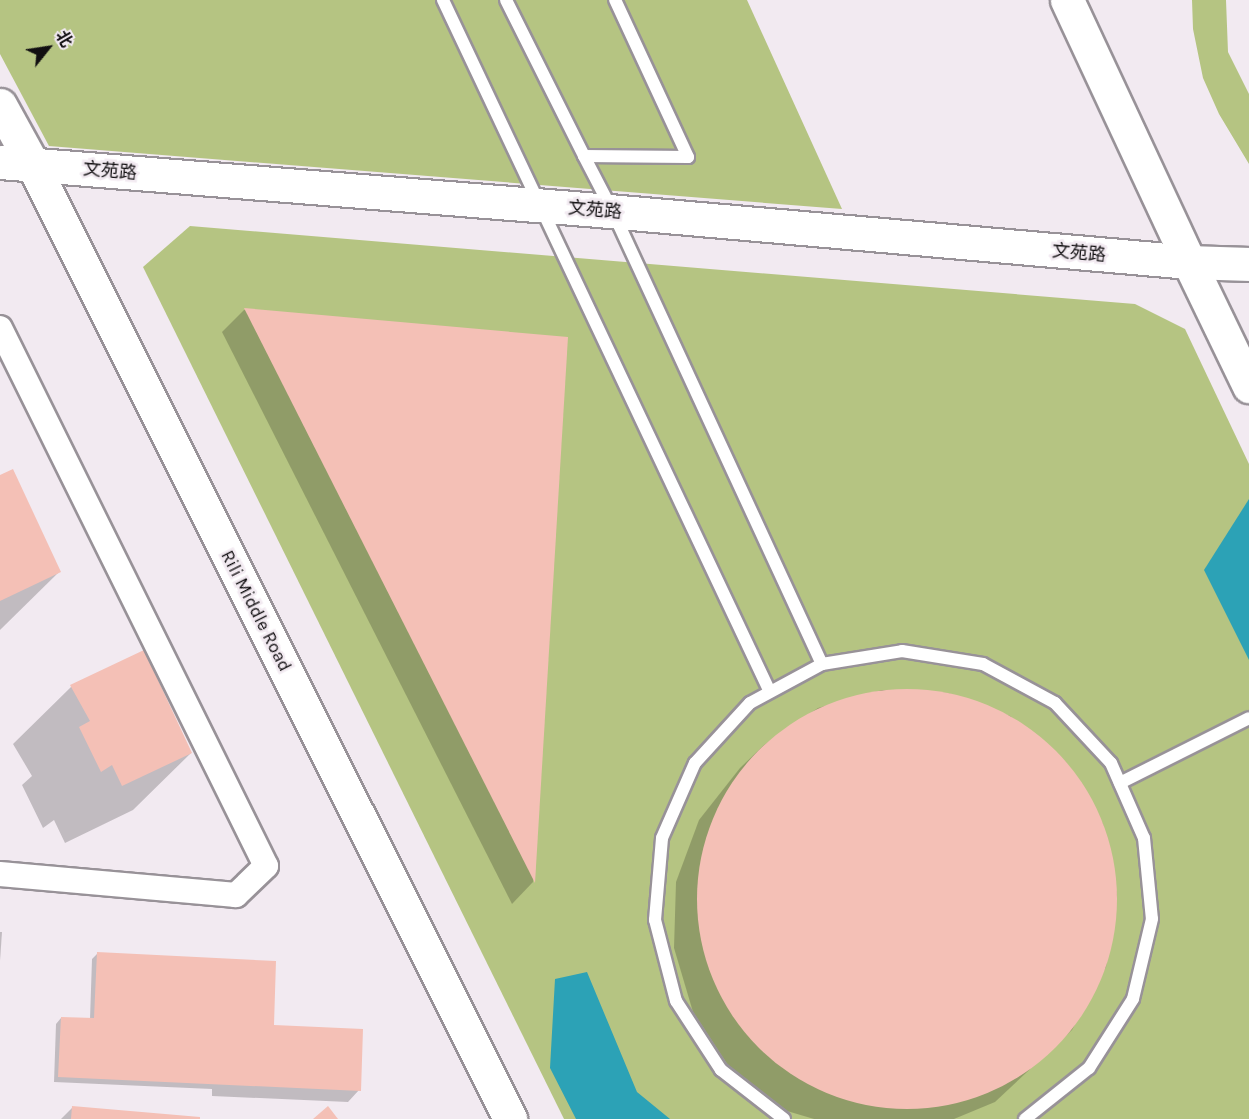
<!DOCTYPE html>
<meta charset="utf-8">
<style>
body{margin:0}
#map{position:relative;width:1249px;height:1119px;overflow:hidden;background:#f2eaf1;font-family:Karla,"Noto Sans SC",sans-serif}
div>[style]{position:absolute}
.green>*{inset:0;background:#b5c482}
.water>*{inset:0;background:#2ca2b6}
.shadow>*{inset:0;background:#0003}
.building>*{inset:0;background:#f4c0b6}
.round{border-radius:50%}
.roads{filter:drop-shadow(2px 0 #989298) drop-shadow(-2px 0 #989298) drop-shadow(0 2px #989298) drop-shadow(0 -2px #989298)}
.lane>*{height:12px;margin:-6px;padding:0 6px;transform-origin:6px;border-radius:6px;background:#fff}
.street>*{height:24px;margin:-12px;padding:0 12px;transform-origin:12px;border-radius:12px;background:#fff}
.secondary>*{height:33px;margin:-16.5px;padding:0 16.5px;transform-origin:16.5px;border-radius:16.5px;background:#fff}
span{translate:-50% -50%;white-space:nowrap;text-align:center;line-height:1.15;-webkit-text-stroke:5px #f2eaf1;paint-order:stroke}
.street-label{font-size:18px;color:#110f11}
.north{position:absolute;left:18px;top:18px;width:60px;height:60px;-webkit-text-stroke:4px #f2eaf1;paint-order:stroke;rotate:60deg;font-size:16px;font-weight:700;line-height:24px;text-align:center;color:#110f11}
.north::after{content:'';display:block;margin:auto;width:21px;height:27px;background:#110f11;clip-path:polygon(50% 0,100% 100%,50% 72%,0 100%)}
</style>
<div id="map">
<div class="green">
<div style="clip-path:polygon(0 0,747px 0,842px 209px,49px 146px,0 54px)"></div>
<div style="clip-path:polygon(1192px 0,1226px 0,1228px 52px,1249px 94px,1249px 164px,1219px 114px,1203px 78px,1193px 29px)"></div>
<div style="clip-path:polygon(190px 226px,1135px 304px,1185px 329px,1249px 464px,1249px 1119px,564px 1119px,143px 267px)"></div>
</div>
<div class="water">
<div style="clip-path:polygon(1249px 499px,1249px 660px,1204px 570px)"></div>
<div style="clip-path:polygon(587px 972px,637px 1092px,670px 1119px,576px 1119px,550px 1068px,555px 979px)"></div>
</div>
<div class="shadow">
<div style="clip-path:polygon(244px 310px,566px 338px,533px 882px,512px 904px,222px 332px)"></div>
<div style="clip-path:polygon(0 477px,59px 572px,0 630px)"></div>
<div style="clip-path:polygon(144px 652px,191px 753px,133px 810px,65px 843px,54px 820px,43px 828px,22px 785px,32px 776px,13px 744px,71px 687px)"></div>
<div style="clip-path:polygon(882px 690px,948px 693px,1010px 716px,1066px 762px,1103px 824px,1117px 895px,1106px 967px,1072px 1030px,995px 1102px,954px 1119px,814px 1119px,787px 1111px,729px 1067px,693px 1012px,674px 948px,676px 882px,699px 820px,740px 768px,764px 745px,818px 708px)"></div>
<div style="clip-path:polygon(0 932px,2px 932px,0 961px)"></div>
<div style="clip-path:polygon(97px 954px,272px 1027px,359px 1090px,348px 1102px,212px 1096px,212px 1089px,54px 1082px,56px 1024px,61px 1018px,90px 1019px,92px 959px)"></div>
<div style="clip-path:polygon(73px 1107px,199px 1119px,61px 1119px)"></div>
</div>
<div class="building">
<div style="clip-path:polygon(244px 308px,568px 337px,535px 883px)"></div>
<div style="clip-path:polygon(13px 469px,61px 572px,0 601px,0 475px)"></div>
<div style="clip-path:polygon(144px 650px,192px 753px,122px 786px,112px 765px,101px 772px,79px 727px,90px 721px,70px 685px)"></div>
<div class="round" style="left:697px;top:689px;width:420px;height:420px"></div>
<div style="clip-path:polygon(97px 952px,276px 961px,274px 1025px,363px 1029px,361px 1091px,58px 1077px,61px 1017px,94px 1018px)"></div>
<div style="clip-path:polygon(72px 1106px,200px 1117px,200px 1119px,71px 1119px)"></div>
<div style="clip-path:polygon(328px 1106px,338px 1119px,313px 1119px)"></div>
</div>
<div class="roads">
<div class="lane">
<div style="left:443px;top:0;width:765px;rotate:64.71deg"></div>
<div style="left:506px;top:0;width:174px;rotate:63.4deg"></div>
<div style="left:584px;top:156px;width:104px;rotate:0.6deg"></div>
<div style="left:688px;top:157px;width:173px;rotate:-114.9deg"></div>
<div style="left:584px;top:156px;width:63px;rotate:62.6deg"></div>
<div style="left:613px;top:212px;width:498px;rotate:65.2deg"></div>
<div style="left:1120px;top:783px;width:144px;rotate:-26.7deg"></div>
<div style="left:784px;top:1119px;width:80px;rotate:-142.1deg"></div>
<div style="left:721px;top:1070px;width:82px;rotate:-123.1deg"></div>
<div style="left:676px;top:1001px;width:84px;rotate:-104.5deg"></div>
<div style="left:655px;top:920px;width:82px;rotate:-85.1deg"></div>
<div style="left:662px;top:838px;width:82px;rotate:-66.3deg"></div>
<div style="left:695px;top:763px;width:81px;rotate:-47.5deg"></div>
<div style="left:750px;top:703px;width:82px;rotate:-28.4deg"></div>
<div style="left:822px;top:664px;width:81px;rotate:-9.2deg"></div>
<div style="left:902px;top:651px;width:82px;rotate:9.1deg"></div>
<div style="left:983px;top:664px;width:82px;rotate:28.4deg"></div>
<div style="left:1055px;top:703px;width:82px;rotate:47deg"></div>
<div style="left:1111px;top:763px;width:82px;rotate:66.3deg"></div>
<div style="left:1144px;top:838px;width:81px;rotate:84.4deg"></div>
<div style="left:1152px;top:919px;width:82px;rotate:103.4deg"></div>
<div style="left:1133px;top:999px;width:82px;rotate:122.5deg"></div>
<div style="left:1089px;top:1068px;width:82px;rotate:141.4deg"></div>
</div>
<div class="street">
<div style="left:0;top:328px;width:600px;rotate:63.69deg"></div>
<div style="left:266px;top:866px;width:42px;rotate:136deg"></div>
<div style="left:236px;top:895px;width:237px;rotate:-174.9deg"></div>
</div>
<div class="secondary">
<div style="left:1067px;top:0;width:289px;rotate:65deg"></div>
<div style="left:1189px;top:262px;width:60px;rotate:1.9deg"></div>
<div style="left:0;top:105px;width:68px;rotate:61.2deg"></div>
<div style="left:33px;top:165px;width:1067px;rotate:63.43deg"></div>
<div style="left:0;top:162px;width:588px;rotate:4.59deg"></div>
<div style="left:586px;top:209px;width:605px;rotate:5.02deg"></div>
<div style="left:1189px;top:262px;width:138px;rotate:64.2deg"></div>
</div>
</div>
<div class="street-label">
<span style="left:110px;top:171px;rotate:5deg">文苑路</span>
<span style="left:595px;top:210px;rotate:5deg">文苑路</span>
<span style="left:1079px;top:253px;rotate:5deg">文苑路</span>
<span style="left:256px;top:611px;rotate:63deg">Rili Middle Road</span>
</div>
<div class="north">北</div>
</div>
